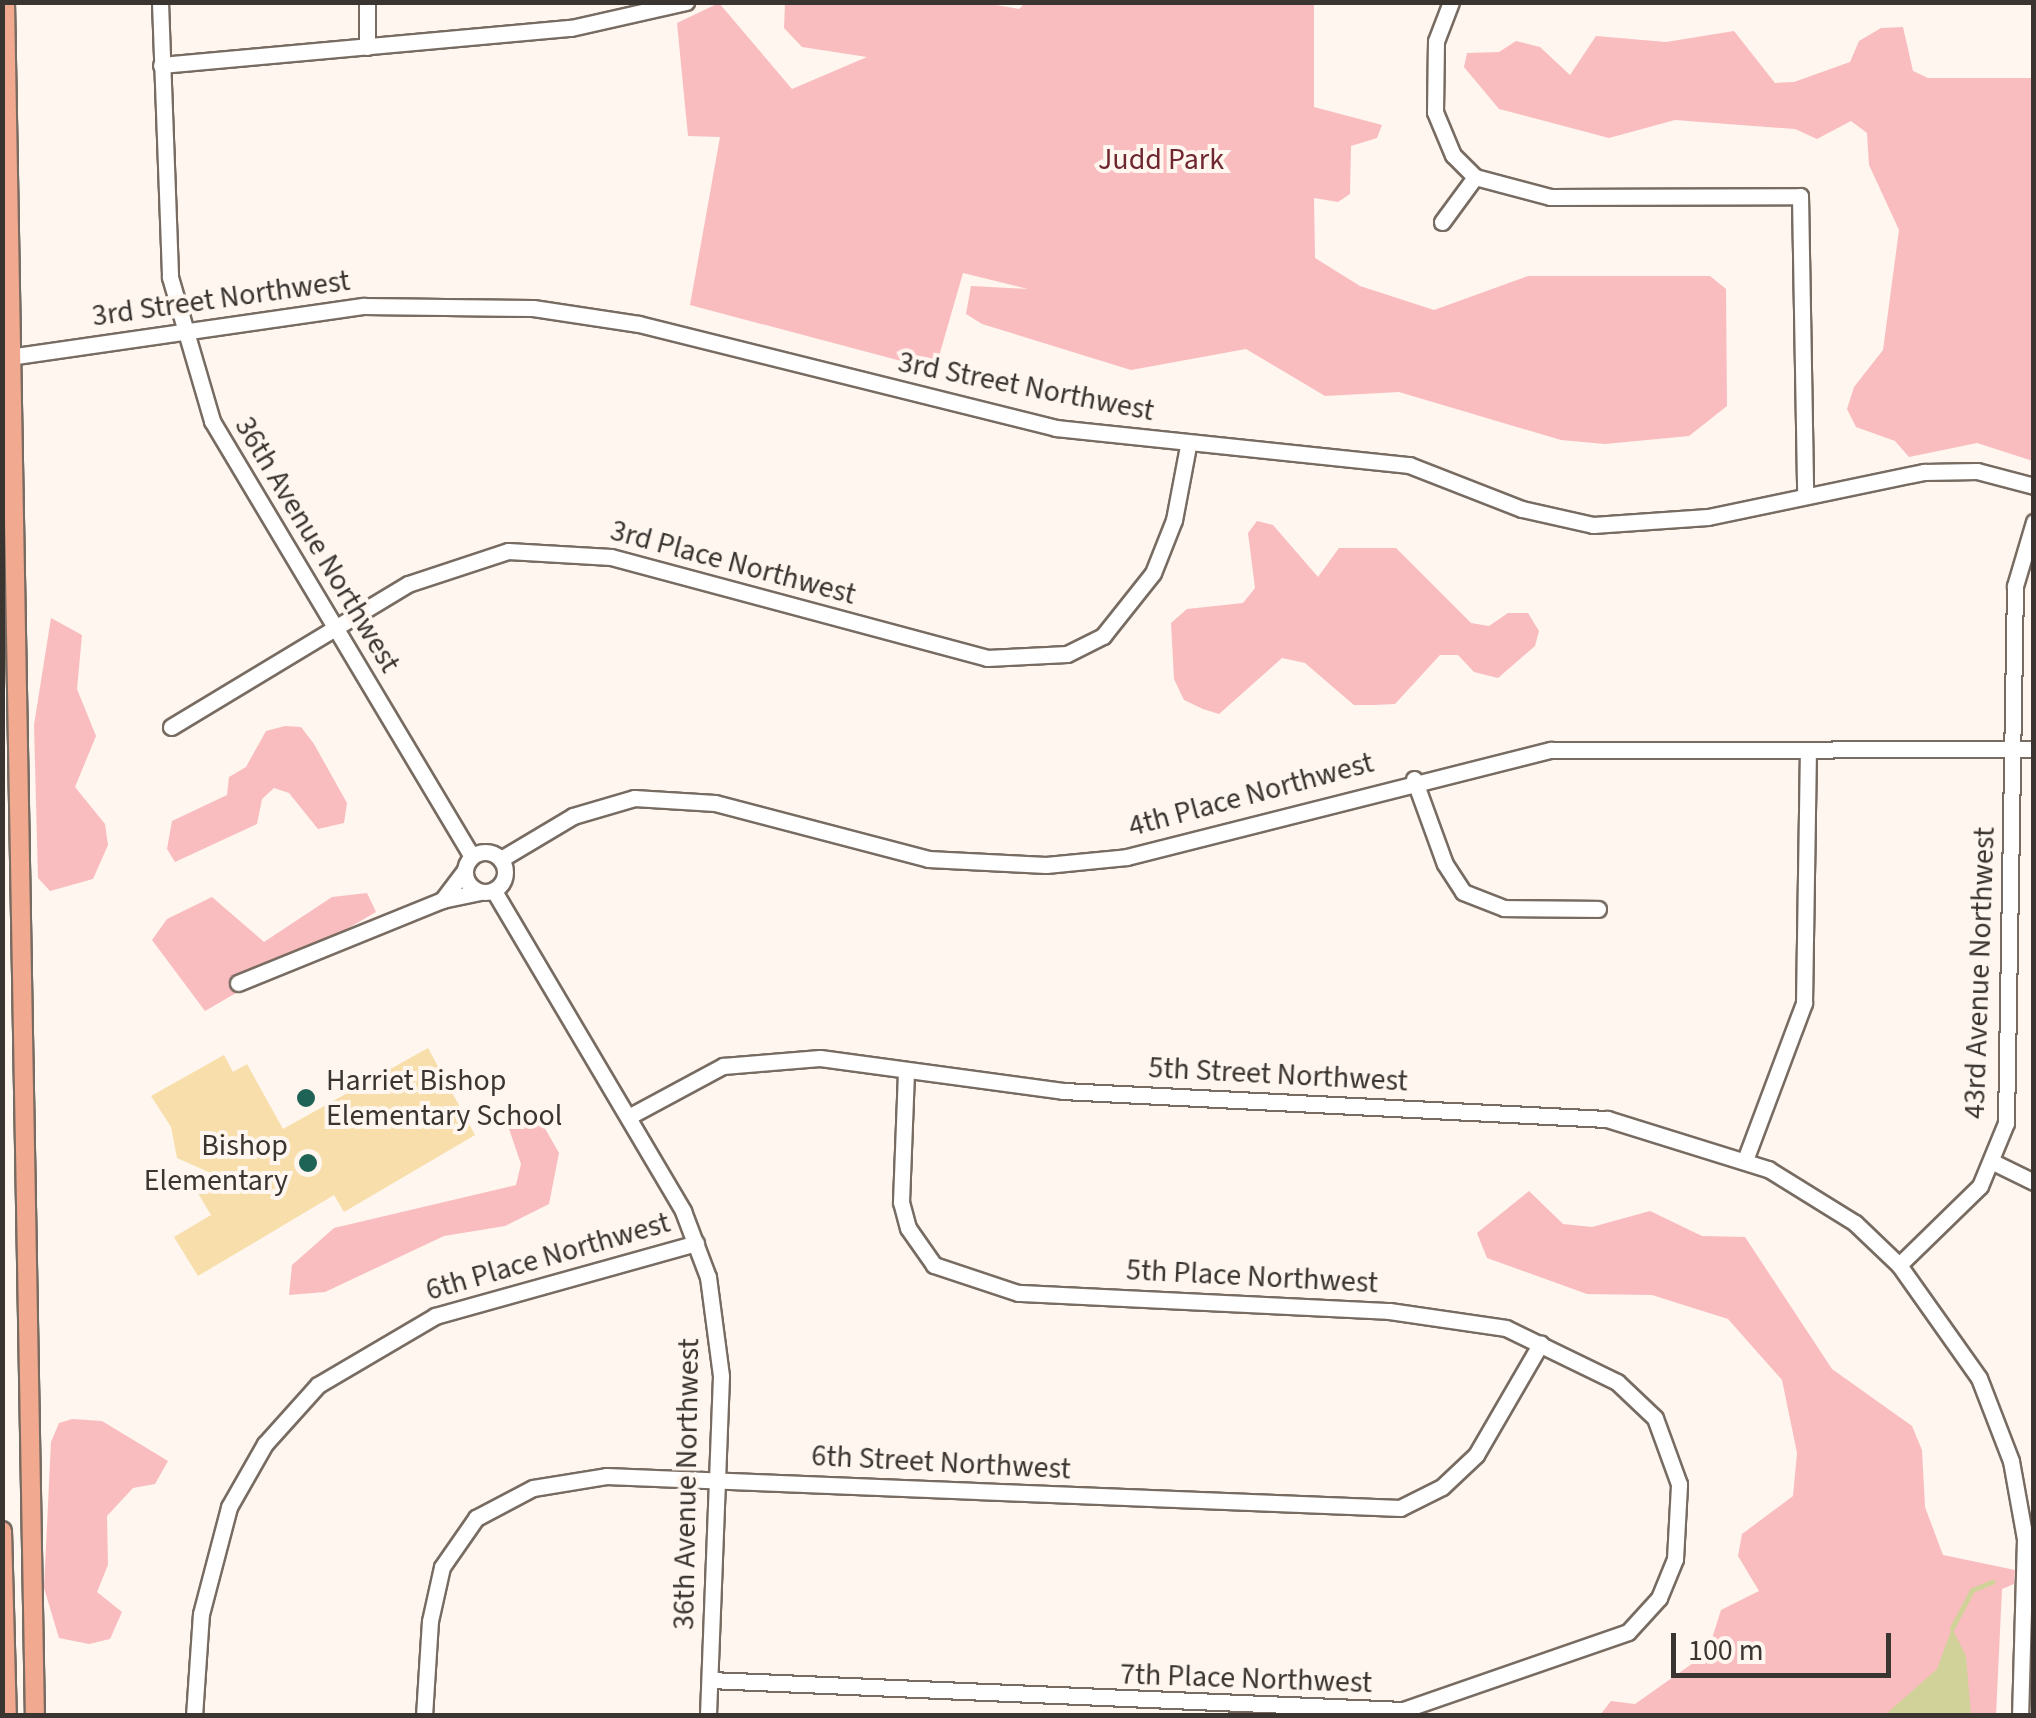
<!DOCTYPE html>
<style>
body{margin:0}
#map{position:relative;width:2036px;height:1718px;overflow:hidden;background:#fef6ef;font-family:"Source Sans 3",sans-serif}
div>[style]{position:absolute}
.green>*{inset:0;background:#fabdbf}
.water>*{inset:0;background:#d1d19a}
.stream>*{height:5px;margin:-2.5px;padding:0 2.5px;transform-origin:2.5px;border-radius:2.5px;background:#d1d19a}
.building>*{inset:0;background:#f7deaa}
.roads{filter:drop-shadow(2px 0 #786c62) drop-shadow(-2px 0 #786c62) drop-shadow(0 2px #786c62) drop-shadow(0 -2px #786c62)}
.minor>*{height:15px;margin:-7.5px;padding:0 7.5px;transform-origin:7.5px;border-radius:7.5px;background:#fff}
.minor>.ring{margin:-7.5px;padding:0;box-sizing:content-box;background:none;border:15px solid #fff;border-radius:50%}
.major>*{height:18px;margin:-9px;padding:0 9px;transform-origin:9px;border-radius:9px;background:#f1a990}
.dots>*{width:28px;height:28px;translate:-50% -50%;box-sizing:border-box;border:5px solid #fef6ef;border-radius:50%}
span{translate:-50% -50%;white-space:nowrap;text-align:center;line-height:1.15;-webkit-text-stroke:8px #fef6ef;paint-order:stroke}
.park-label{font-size:30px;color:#6f272f}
.street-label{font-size:30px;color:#3a3531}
.poi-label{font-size:30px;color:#3a3531}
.left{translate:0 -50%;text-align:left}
.right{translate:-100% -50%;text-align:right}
.frame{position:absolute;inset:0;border:5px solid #3a3531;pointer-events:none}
.scale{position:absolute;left:1671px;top:1633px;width:220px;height:45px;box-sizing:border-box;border:5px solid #3a3531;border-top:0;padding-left:12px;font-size:30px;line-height:35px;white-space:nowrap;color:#3a3531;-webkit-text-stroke:8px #fef6ef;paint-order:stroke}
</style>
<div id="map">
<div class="green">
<div style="clip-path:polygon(979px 2px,1019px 9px,1026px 2px,1314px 3px,1314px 107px,1382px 125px,1377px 138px,1351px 146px,1350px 194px,1338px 202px,1314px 198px,1315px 258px,1360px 286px,1434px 310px,1528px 276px,1710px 276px,1726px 289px,1727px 406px,1689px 436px,1605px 444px,1561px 440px,1399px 392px,1325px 396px,1246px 349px,1131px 370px,982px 324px,966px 314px,971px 286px,1028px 289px,963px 273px,935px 370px,690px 305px,720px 137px,688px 136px,677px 23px,719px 3px,792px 89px,867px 57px,802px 47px,784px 28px,785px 3px)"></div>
<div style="clip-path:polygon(1903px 27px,1913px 71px,1928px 78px,2033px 78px,2033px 461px,1977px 443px,1909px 457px,1895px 441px,1856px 427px,1847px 409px,1854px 387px,1883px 350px,1899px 230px,1869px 165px,1867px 133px,1851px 121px,1817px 139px,1795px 129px,1675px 120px,1609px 138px,1499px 109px,1464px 67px,1467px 53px,1499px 52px,1516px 41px,1540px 47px,1570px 75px,1596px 36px,1666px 42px,1734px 31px,1775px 83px,1794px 82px,1850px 62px,1859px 41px,1881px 28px)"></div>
<div style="clip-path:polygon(1257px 521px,1273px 525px,1318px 577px,1339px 548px,1396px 548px,1471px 623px,1489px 626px,1508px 613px,1528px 613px,1539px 631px,1535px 646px,1498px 678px,1474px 672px,1458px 655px,1440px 655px,1395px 704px,1374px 705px,1354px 705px,1305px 663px,1282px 658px,1219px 714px,1203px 709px,1184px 700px,1174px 679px,1171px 623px,1187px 609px,1243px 603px,1255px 588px,1248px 533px)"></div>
<div style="clip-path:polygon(51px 618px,82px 635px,77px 689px,96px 736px,75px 787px,105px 824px,108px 845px,93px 879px,50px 891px,38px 878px,34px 725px)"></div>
<div style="clip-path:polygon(285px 726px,301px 727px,314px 744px,347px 803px,344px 823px,318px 829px,289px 793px,274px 788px,262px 799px,257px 824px,175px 862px,167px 849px,172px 821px,227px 795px,229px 777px,246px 767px,266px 731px)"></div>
<div style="clip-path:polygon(367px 893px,376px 912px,205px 1011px,152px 940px,167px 919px,212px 897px,264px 942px,332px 897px)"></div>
<div style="clip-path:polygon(519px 1111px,535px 1111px,559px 1153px,549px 1204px,505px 1226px,444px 1236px,325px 1292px,289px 1295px,292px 1265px,334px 1228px,516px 1185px,521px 1164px,507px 1123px)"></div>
<div style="clip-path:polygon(1529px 1191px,1563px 1224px,1592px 1227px,1650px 1211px,1702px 1236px,1745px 1237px,1832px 1369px,1912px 1426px,1922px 1450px,1925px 1507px,1943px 1555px,2015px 1570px,2014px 1584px,2002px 1589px,1996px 1715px,1600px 1715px,1611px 1701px,1635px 1704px,1696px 1661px,1708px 1651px,1721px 1610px,1759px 1591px,1738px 1556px,1742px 1534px,1793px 1496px,1797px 1453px,1782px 1380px,1728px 1319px,1652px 1295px,1587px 1294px,1487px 1258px,1477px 1233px)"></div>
<div style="clip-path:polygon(72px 1419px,102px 1421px,168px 1461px,155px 1484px,133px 1488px,107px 1516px,108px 1565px,97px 1592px,122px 1612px,110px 1639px,89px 1644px,59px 1638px,44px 1588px,51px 1442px,59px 1423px)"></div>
</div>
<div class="water">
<div style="clip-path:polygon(1952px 1628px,1966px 1656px,1971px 1715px,1885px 1715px,1937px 1669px)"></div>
</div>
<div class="stream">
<div style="left:1952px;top:1628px;width:43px;rotate:-62.2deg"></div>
<div style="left:1972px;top:1590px;width:22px;rotate:-22deg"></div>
</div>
<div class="building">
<div style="clip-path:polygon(428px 1048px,475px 1135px,344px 1212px,334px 1195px,198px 1276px,174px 1237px,211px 1215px,193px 1185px,213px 1174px,177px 1158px,171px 1127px,151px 1096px,224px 1055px,233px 1072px,247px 1064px,283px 1129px)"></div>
</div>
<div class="roads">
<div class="minor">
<div style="left:160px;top:2px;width:275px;rotate:87.9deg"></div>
<div style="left:170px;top:277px;width:150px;rotate:73.7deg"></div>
<div style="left:212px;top:421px;width:505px;rotate:59.17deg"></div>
<div style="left:367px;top:2px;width:45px;rotate:90deg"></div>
<div style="left:1451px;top:2px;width:42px;rotate:111deg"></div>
<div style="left:1436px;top:41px;width:71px;rotate:90.8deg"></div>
<div style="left:1435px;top:112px;width:47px;rotate:67.3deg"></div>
<div style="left:1453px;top:155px;width:31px;rotate:45deg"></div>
<div style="left:1475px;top:177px;width:78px;rotate:14.9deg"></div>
<div style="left:1550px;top:197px;width:250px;rotate:-0.2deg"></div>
<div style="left:1800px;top:196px;width:296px;rotate:89deg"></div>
<div style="left:161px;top:65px;width:412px;rotate:-5.2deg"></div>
<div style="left:571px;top:28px;width:118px;rotate:-12.7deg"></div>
<div style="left:1442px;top:222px;width:56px;rotate:-53.7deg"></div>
<div style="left:2px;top:358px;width:366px;rotate:-8.2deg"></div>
<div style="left:364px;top:306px;width:169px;rotate:0.7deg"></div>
<div style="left:533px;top:308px;width:107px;rotate:8.6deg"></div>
<div style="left:639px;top:324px;width:430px;rotate:14deg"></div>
<div style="left:1056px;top:428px;width:355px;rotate:6deg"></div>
<div style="left:1409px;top:465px;width:121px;rotate:21.3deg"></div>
<div style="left:1522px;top:509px;width:73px;rotate:12.7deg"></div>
<div style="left:1593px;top:525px;width:115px;rotate:-4deg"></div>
<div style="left:1708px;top:517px;width:221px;rotate:-11.8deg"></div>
<div style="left:1924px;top:472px;width:53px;rotate:-1.1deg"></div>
<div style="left:1977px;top:471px;width:59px;rotate:14.7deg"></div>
<div style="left:171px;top:727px;width:277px;rotate:-31.1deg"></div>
<div style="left:408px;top:584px;width:105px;rotate:-18.3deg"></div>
<div style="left:508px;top:551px;width:103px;rotate:3.3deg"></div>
<div style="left:611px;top:557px;width:389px;rotate:15deg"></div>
<div style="left:987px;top:658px;width:80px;rotate:-2.9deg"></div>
<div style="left:1067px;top:654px;width:40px;rotate:-26.6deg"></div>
<div style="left:1103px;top:636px;width:80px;rotate:-51.6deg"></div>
<div style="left:1153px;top:573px;width:57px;rotate:-68.4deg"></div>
<div style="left:1174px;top:520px;width:75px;rotate:-79.3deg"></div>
<div style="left:1414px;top:779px;width:90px;rotate:70deg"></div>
<div style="left:1445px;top:864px;width:33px;rotate:57deg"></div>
<div style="left:1463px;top:892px;width:44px;rotate:21.3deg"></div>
<div style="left:1504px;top:908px;width:94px;rotate:0.6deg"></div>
<div class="ring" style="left:465px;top:852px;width:25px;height:25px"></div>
<div style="left:501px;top:859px;width:84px;rotate:-30.8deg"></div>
<div style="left:573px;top:816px;width:64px;rotate:-16.4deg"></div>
<div style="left:634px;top:798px;width:81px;rotate:3.5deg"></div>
<div style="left:715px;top:803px;width:220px;rotate:14.7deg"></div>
<div style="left:928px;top:859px;width:118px;rotate:2.9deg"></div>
<div style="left:1046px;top:865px;width:81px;rotate:-5.6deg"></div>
<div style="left:1127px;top:857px;width:437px;rotate:-14.2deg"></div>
<div style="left:1551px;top:750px;width:483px;rotate:-0.1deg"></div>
<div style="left:465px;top:870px;width:38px;rotate:127deg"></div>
<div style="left:442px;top:900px;width:38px;rotate:-12deg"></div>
<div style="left:494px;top:891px;width:372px;rotate:59.4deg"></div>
<div style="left:683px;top:1211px;width:71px;rotate:69.3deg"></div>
<div style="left:708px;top:1277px;width:100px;rotate:82.5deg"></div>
<div style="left:721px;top:1376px;width:340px;rotate:92.2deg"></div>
<div style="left:238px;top:983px;width:220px;rotate:-22.1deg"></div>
<div style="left:630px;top:1116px;width:106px;rotate:-28.3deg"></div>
<div style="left:723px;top:1066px;width:97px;rotate:-4.7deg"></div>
<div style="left:820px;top:1058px;width:245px;rotate:7.7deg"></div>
<div style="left:1063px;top:1091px;width:545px;rotate:2.95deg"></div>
<div style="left:1607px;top:1119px;width:169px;rotate:17.3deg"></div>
<div style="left:1768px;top:1169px;width:102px;rotate:31.8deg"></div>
<div style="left:1855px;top:1223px;width:61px;rotate:43.7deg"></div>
<div style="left:1899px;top:1265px;width:138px;rotate:54.7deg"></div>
<div style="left:1979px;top:1378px;width:89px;rotate:68.9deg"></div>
<div style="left:2011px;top:1461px;width:79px;rotate:79.8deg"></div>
<div style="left:2025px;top:1539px;width:177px;rotate:91.6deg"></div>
<div style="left:1745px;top:1160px;width:168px;rotate:-69.4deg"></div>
<div style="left:1804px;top:1003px;width:253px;rotate:-89.1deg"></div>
<div style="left:1993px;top:1162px;width:46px;rotate:26deg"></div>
<div style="left:1899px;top:1265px;width:113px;rotate:-44.3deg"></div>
<div style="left:1980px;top:1186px;width:68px;rotate:-67.6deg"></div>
<div style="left:2006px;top:1123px;width:537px;rotate:-89.04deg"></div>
<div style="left:2015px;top:586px;width:67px;rotate:-73.5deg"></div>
<div style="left:710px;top:1680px;width:694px;rotate:2.48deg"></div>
<div style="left:1403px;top:1710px;width:238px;rotate:-19.1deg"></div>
<div style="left:1628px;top:1632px;width:46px;rotate:-47.6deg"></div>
<div style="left:1659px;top:1598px;width:42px;rotate:-67.7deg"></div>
<div style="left:1675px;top:1559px;width:75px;rotate:-86.9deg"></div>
<div style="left:1679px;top:1484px;width:70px;rotate:-110deg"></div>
<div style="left:1655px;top:1418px;width:52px;rotate:-136.5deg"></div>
<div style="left:1617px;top:1382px;width:123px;rotate:-154.1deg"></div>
<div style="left:1506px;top:1328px;width:118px;rotate:-171.7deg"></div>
<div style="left:1389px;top:1311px;width:371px;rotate:-177.2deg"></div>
<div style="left:1018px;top:1293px;width:89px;rotate:-161.6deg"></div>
<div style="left:934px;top:1265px;width:45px;rotate:-125.1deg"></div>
<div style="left:908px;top:1228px;width:27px;rotate:-105deg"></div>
<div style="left:901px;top:1202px;width:132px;rotate:-87.8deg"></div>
<div style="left:194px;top:1716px;width:102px;rotate:-86.1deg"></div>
<div style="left:201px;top:1614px;width:111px;rotate:-75.3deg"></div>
<div style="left:229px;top:1507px;width:73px;rotate:-60.3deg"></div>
<div style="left:265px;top:1444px;width:79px;rotate:-48.1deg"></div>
<div style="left:318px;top:1385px;width:136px;rotate:-30.5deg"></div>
<div style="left:435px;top:1316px;width:271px;rotate:-15.6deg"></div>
<div style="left:424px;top:1716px;width:95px;rotate:-86.4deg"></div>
<div style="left:430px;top:1621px;width:55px;rotate:-77.5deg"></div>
<div style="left:442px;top:1567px;width:60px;rotate:-55.2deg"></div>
<div style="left:476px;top:1518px;width:64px;rotate:-27.8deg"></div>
<div style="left:533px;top:1488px;width:74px;rotate:-9.3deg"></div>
<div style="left:606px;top:1476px;width:795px;rotate:2.31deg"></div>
<div style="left:1400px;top:1508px;width:47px;rotate:-26.6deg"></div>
<div style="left:1442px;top:1487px;width:47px;rotate:-43.3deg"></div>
<div style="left:1476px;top:1455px;width:129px;rotate:-59.9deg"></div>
</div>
<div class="major">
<div style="left:5px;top:2px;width:1714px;rotate:89deg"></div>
<div style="left:2px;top:1531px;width:185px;rotate:88.5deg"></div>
</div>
</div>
<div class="dots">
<div style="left:306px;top:1098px;background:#1e6355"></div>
<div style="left:308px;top:1163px;background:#1e6355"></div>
</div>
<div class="park-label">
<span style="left:1161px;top:160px">Judd Park</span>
</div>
<div class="street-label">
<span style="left:221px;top:299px;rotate:-8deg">3rd Street Northwest</span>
<span style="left:1026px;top:387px;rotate:11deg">3rd Street Northwest</span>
<span style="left:317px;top:545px;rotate:59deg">36th Avenue Northwest</span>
<span style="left:733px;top:563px;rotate:15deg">3rd Place Northwest</span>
<span style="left:1251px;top:795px;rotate:-15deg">4th Place Northwest</span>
<span style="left:1980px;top:973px;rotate:-88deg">43rd Avenue Northwest</span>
<span style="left:1278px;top:1075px;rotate:3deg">5th Street Northwest</span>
<span style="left:548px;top:1257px;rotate:-16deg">6th Place Northwest</span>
<span style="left:1252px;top:1277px;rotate:3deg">5th Place Northwest</span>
<span style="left:941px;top:1463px;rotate:3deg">6th Street Northwest</span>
<span style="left:687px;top:1484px;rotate:-89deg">36th Avenue Northwest</span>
<span style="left:1246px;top:1679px;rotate:2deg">7th Place Northwest</span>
</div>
<div class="poi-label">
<span class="left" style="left:326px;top:1098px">Harriet Bishop<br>Elementary School</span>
<span class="right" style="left:288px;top:1163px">Bishop<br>Elementary</span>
</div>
<div class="frame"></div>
<div class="scale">100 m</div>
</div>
